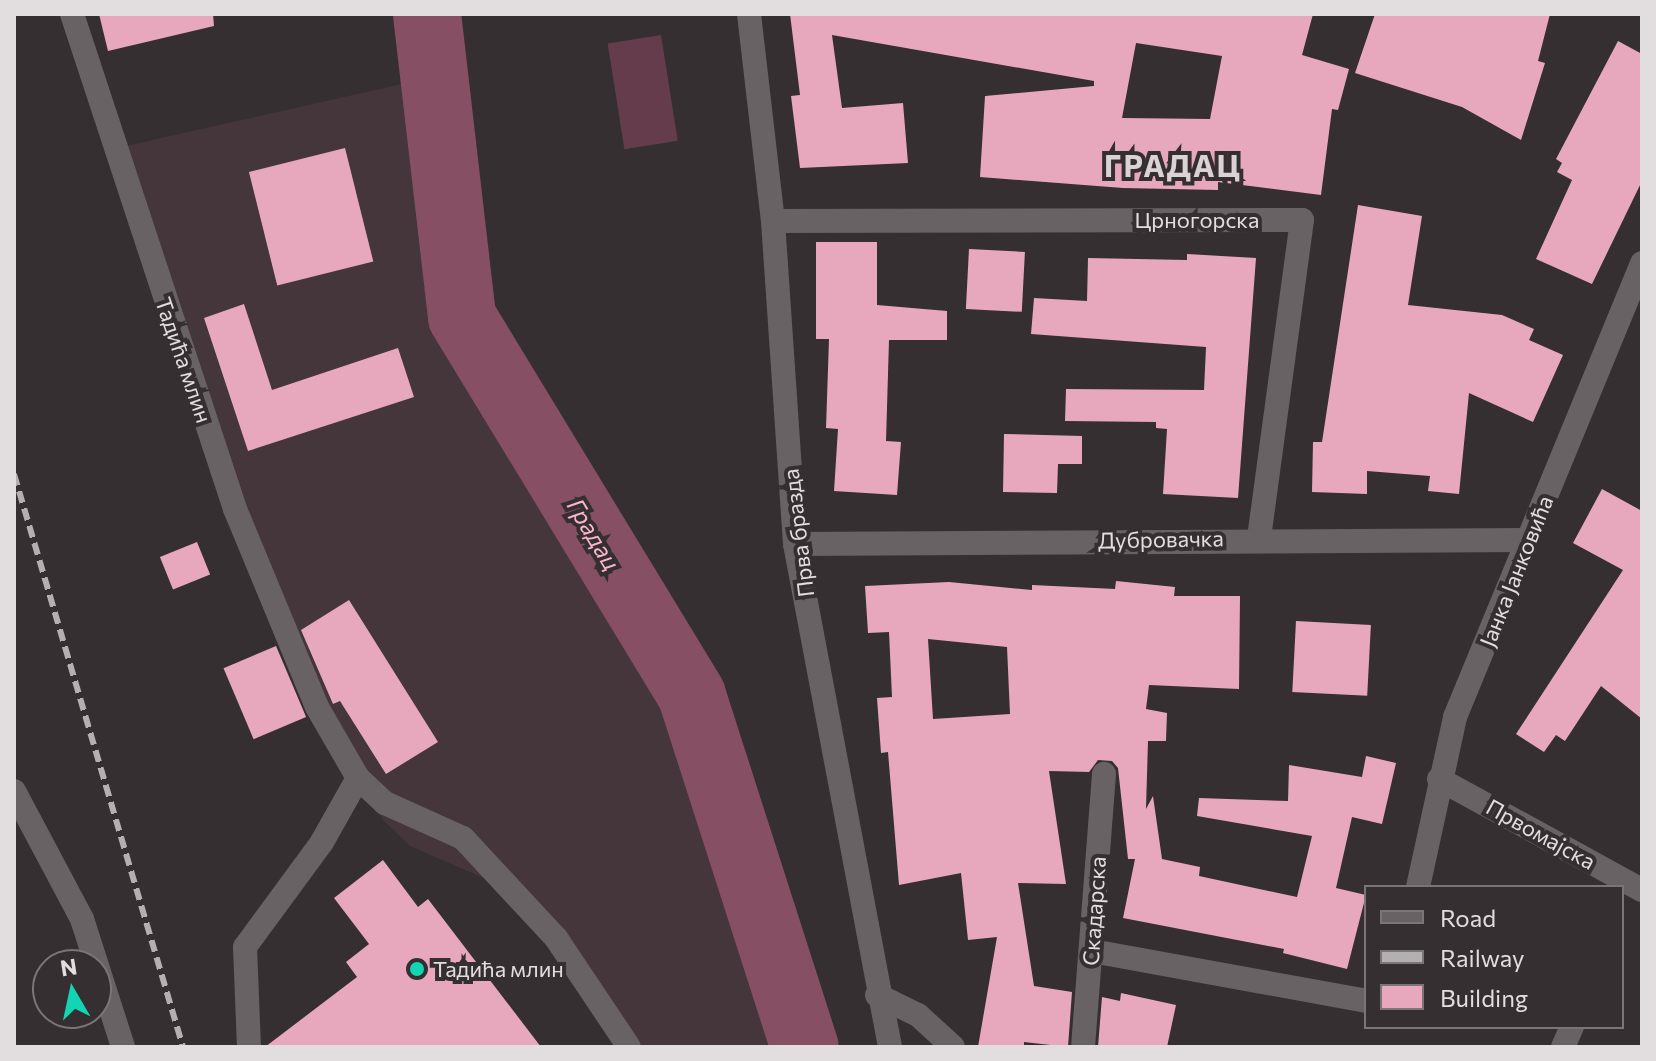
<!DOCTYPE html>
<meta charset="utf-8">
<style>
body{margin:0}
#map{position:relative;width:1656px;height:1061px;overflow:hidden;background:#362f31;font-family:Commissioner,sans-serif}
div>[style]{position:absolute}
.built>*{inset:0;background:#44363b}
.green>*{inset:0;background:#653c4b;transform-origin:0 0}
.river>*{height:68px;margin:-34px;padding:0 34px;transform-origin:34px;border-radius:34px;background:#864f64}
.building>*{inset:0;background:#e7a8be;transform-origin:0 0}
.street>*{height:24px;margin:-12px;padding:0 12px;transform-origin:12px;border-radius:12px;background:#696264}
.rail>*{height:6px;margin-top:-3px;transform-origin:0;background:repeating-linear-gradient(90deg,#b4afb1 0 12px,transparent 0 18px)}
.dots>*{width:22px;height:22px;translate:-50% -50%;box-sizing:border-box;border:4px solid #362f31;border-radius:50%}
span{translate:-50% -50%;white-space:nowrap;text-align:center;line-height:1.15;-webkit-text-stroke:8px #362f31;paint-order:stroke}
.street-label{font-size:22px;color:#e2dddf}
.poi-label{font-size:22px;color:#e2dddf}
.left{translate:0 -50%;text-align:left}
.water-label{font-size:24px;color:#fbb5ce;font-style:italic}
.district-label{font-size:30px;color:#dbd2d5;font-weight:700;letter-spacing:2px}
.frame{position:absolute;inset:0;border:16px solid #e2dddf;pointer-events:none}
.legend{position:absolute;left:1364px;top:885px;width:260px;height:144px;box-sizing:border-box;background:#362f31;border:2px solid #7b7577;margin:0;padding:10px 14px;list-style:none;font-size:24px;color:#e2dddf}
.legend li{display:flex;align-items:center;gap:16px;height:40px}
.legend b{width:40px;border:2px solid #7b7577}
.north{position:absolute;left:32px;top:949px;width:80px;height:80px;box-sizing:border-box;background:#362f31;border:2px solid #7b7577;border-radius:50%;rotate:351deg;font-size:22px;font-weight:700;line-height:32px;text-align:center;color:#e2dddf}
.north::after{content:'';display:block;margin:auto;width:28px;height:36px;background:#12d5b4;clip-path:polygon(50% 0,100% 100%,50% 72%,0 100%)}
</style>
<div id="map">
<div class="built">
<div style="clip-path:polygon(433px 77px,471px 368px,701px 749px,782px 1047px,626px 1047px,582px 980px,488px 880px,410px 846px,383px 820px,342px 749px,260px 551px,126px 146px)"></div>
</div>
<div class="green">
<div style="left:661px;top:35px;width:107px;height:54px;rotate:81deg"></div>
</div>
<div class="river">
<div style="left:427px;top:14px;width:305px;rotate:83.4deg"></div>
<div style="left:462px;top:317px;width:443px;rotate:58.7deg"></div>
<div style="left:692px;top:696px;width:369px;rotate:72.2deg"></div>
</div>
<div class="building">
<div style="clip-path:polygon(99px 14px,213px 14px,214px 26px,108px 51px)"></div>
<div style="clip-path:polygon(evenodd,790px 14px,1313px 14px,1302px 55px,1349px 69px,1338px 110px,1332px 109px,1321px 195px,1218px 182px,1218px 190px,1123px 188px,980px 177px,985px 96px,1094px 86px,1094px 81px,832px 35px,842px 108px,903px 103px,908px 163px,800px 168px,791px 96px,800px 95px,790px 14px,1136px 43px,1222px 56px,1210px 119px,1122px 118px,1136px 43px)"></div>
<div style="clip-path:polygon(1375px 14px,1550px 14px,1538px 61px,1545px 63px,1521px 140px,1462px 107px,1355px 73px)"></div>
<div style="clip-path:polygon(1618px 41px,1642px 54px,1642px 181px,1592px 284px,1536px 259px,1572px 180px,1557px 172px,1562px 163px,1556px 159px)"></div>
<div style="left:345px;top:148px;width:117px;height:99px;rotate:76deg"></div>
<div style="clip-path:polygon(1358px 205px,1422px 216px,1408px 305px,1502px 315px,1534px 329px,1529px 340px,1563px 355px,1533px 422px,1469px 393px,1459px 494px,1428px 491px,1430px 476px,1367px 471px,1367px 494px,1312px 492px,1313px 442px,1322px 442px)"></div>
<div style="clip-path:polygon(816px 242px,877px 242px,877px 305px,947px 311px,947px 340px,889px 340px,886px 441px,901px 442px,897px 495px,834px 491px,838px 429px,826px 428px,829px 339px,816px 339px)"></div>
<div style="left:969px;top:249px;width:56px;height:60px;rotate:3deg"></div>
<div style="clip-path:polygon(1187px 254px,1256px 258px,1238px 498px,1163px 494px,1167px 429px,1156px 428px,1156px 422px,1065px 421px,1066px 389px,1204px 390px,1206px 347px,1031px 334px,1034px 298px,1087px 301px,1088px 258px,1187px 260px)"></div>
<div style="clip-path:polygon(244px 304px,272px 390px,398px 348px,414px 397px,248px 451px,204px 318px)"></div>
<div style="clip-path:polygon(1004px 434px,1082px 436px,1082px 464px,1058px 464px,1057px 493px,1003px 492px)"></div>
<div style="clip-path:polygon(1602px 489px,1642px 511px,1642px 719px,1601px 686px,1565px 741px,1556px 735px,1544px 752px,1516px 734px,1623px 570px,1573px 543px)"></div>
<div style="left:197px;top:542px;width:35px;height:40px;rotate:68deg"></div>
<div style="clip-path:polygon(evenodd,1116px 581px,1175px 587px,1174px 596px,1240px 596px,1239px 689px,1149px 685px,1146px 709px,1167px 713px,1166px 741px,1148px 741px,1146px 809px,1153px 796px,1162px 859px,1200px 867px,1199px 876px,1297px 897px,1312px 836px,1197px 816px,1199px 798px,1288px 801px,1289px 765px,1362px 777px,1366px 756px,1396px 763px,1382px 824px,1352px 817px,1336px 888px,1366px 895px,1347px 969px,1283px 953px,1284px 949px,1123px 918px,1135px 859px,1128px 859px,1118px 768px,1112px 761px,1098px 760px,1089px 772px,1049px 771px,1066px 884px,1018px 883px,1034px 986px,1072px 992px,1068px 1047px,1024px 1042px,1024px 1047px,978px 1047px,997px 937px,968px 940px,961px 873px,899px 885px,888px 752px,881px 753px,877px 698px,892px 697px,889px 632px,868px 633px,865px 586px,949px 582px,1032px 590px,1032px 585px,1115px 589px,1116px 581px,928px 639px,1007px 647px,1010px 714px,933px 719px,928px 639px)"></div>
<div style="clip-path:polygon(349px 600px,438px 742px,386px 774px,340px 701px,333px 704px,301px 630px)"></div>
<div style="left:1296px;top:621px;width:75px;height:71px;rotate:3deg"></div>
<div style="left:276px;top:646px;width:77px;height:57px;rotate:67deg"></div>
<div style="clip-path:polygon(383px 860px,418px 907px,428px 899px,541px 1047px,265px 1047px,357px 977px,346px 962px,369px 944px,334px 898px)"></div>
<div style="clip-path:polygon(1121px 993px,1176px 1005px,1167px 1047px,1098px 1047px,1102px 997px,1120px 1001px)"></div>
</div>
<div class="street">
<div style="left:72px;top:14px;width:521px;rotate:71.77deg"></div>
<div style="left:235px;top:509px;width:214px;rotate:67.5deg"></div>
<div style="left:317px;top:707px;width:82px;rotate:60deg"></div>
<div style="left:358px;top:778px;width:37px;rotate:43deg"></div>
<div style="left:385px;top:803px;width:85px;rotate:24.2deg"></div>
<div style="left:463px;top:838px;width:137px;rotate:47.1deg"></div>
<div style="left:556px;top:938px;width:131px;rotate:56.2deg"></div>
<div style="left:749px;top:14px;width:208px;rotate:83.4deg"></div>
<div style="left:773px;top:221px;width:324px;rotate:86.1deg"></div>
<div style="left:795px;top:544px;width:512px;rotate:79.3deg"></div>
<div style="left:773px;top:221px;width:529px;rotate:-0.11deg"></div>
<div style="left:1302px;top:220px;width:321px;rotate:97.7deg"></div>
<div style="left:795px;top:544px;width:732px;rotate:-0.31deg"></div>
<div style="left:1439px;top:779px;width:231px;rotate:28.7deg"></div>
<div style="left:14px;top:791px;width:145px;rotate:62deg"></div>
<div style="left:82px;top:919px;width:134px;rotate:72.2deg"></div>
<div style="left:1418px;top:887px;width:174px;rotate:-77.7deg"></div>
<div style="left:1455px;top:717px;width:491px;rotate:-67.6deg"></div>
<div style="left:1092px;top:951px;width:279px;rotate:10.3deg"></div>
<div style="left:877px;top:995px;width:46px;rotate:26deg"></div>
<div style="left:918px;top:1015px;width:47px;rotate:42.4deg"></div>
<div style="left:249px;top:1047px;width:100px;rotate:-92.3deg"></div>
<div style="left:245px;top:947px;width:130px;rotate:-53.7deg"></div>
<div style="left:322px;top:842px;width:73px;rotate:-60.6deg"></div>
<div style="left:1083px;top:1047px;width:274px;rotate:-85.6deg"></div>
<div style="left:1563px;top:1047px;width:22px;rotate:-66deg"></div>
</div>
<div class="rail">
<div style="left:14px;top:474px;width:597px;rotate:73.57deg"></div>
</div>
<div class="dots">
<div style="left:417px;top:969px;background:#12d5b4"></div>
</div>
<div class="street-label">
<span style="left:1197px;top:220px">Црногорска</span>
<span style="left:184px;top:360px;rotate:71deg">Тадића млин</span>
<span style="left:798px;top:533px;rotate:-97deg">Прва бразда</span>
<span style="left:1161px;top:539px;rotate:-1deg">Дубровачка</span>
<span style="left:1516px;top:571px;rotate:-68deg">Јанка Јанковића</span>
<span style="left:1541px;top:834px;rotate:29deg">Првомајска</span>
<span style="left:1094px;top:911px;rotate:-86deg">Скадарска</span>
</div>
<div class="poi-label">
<span class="left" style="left:433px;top:969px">Тадића млин</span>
</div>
<div class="water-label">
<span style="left:594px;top:534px;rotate:59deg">Градац</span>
</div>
<div class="district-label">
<span style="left:1173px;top:165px">ГРАДАЦ</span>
</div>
<div class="frame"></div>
<ul class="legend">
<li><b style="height:10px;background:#696264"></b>Road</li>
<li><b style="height:10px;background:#b4afb1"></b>Railway</li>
<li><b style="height:22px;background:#e7a8be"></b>Building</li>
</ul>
<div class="north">N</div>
</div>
